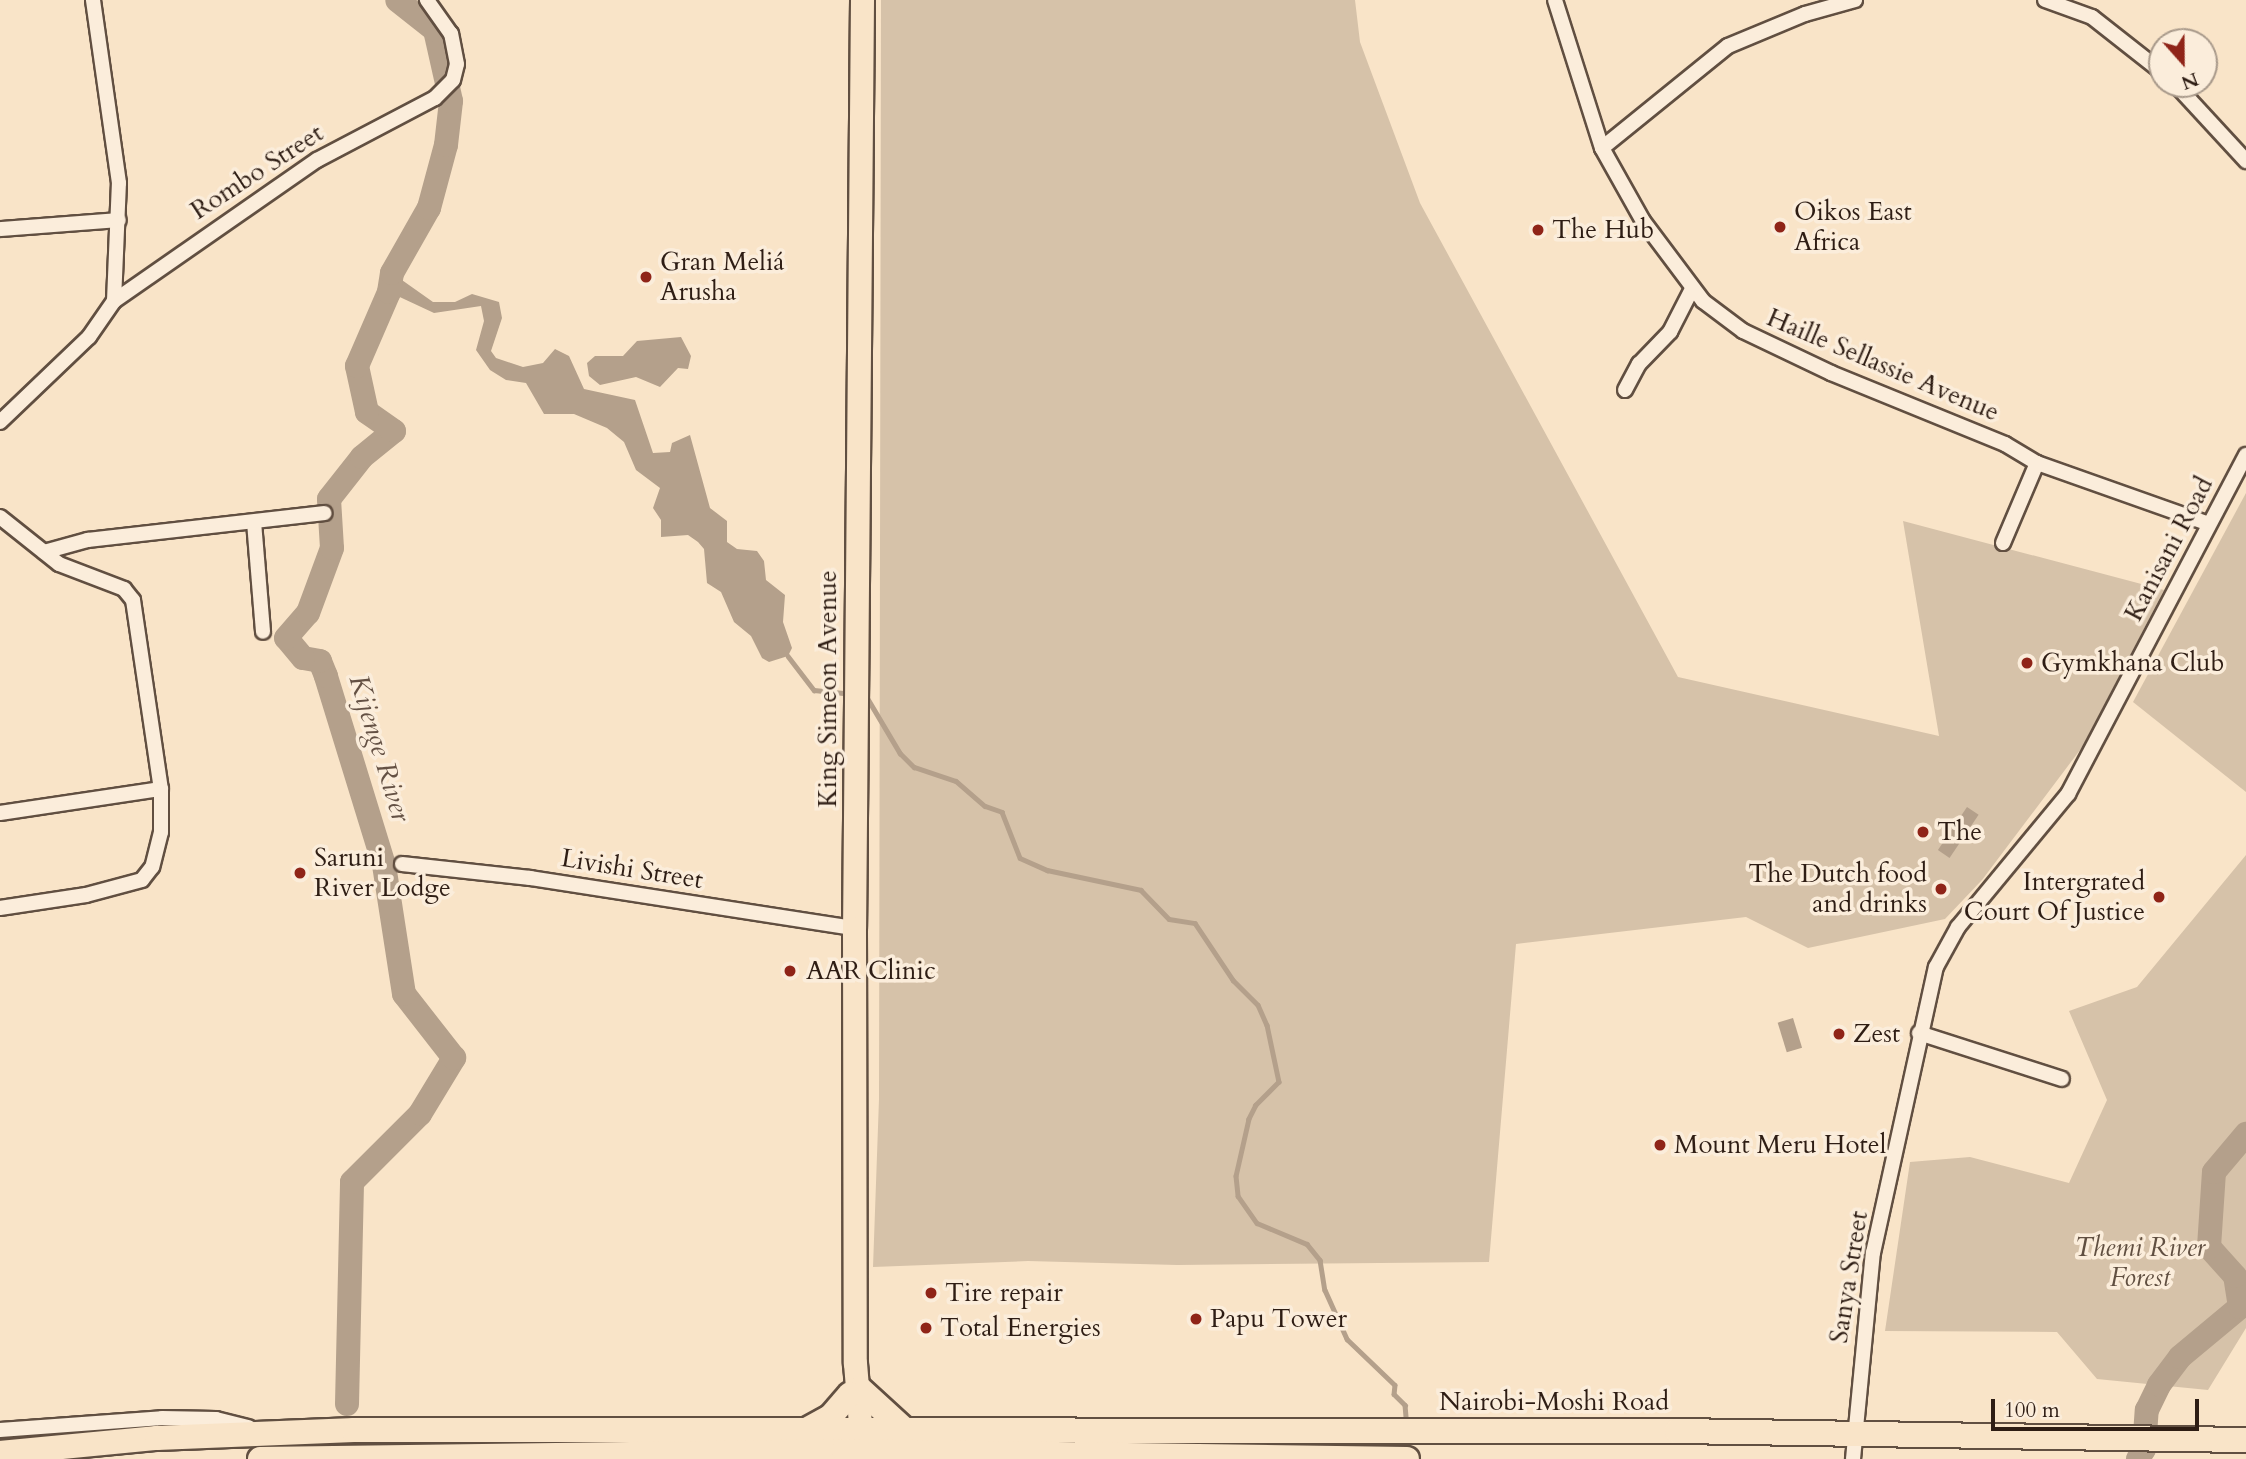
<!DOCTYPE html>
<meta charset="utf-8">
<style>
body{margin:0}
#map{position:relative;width:2246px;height:1459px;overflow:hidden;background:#f9e4c8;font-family:Cardo,serif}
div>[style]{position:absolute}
.green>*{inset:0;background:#d6c2a9}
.water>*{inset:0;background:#b4a08b;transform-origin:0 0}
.stream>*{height:4.5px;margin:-2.25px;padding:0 2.25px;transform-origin:2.25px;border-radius:2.25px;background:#b4a08b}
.river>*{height:24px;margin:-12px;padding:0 12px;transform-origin:12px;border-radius:12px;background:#b4a08b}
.roads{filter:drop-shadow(2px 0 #614f41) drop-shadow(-2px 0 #614f41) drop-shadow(0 2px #614f41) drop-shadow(0 -2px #614f41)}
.minor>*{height:14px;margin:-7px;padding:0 7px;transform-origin:7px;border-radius:7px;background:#fbeddb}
.primary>*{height:23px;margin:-11.5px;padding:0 11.5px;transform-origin:11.5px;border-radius:11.5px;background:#f9e4c8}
.trunk>*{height:24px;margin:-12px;padding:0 12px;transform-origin:12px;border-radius:12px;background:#f9e4c8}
.dots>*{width:19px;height:19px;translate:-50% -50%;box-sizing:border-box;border:4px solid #fbeddb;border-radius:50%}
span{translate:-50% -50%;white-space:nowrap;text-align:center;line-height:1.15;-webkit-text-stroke:7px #fbeddb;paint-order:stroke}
.street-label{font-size:26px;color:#2e1d14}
.poi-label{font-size:26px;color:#2e1d14}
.left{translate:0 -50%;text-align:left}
.right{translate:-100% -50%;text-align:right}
.park-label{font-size:26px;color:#604f41;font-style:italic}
.water-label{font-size:28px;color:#645144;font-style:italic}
.north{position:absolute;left:2148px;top:28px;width:70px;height:70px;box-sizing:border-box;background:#fbeddb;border:2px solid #a99a8b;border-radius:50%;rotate:159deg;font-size:19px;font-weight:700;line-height:28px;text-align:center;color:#2e1d14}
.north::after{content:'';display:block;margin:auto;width:24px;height:32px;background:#8f2418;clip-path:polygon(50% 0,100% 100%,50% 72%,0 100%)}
.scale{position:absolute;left:1991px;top:1399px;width:208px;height:32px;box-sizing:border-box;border:4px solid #2e1d14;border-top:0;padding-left:9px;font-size:21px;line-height:24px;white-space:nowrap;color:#2e1d14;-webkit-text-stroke:5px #fbeddb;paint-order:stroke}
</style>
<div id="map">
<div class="green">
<div style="clip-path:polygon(881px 0,1355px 0,1360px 42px,1420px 203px,1678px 677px,1939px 736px,1903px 521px,2164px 590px,2083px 746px,1982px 880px,1945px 919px,1808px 948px,1746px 917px,1516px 944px,1489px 1262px,1177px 1265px,1028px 1261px,873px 1267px,879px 1099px)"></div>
<div style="clip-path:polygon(2246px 493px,2246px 792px,2133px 702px)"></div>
<div style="clip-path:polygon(2246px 855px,2246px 1328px,2208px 1390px,2097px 1379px,2057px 1332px,1885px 1331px,1910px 1162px,1970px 1157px,2069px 1183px,2107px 1100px,2069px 1011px,2137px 987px)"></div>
</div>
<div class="water">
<div style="clip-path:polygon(392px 273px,433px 302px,455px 302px,472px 294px,499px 302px,502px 318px,491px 351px,496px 358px,523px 367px,543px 363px,555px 349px,569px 356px,584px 389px,635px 400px,653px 453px,670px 452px,672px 443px,690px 435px,710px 508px,727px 521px,727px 542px,737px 549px,757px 551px,764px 561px,766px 580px,785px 595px,783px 622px,792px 648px,788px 656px,769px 662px,762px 658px,751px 636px,734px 622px,721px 592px,707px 583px,704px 549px,698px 542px,688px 535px,661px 537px,661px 520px,653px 508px,660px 488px,636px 470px,624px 442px,607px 428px,574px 414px,544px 414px,526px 383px,506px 380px,490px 370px,476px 350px,484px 321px,481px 306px,434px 313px,389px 292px)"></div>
<div style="clip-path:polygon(681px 337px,691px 356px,688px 369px,678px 368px,660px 387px,636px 377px,600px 385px,589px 376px,587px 363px,595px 356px,623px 356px,637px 341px)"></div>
<div style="left:1967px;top:807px;width:14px;height:52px;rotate:34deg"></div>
<div style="left:1793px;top:1018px;width:31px;height:16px;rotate:73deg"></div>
</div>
<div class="stream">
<div style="left:788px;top:656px;width:43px;rotate:52.6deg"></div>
<div style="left:814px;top:690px;width:29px;rotate:6deg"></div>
<div style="left:865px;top:694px;width:69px;rotate:59.3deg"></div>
<div style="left:900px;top:753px;width:20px;rotate:45deg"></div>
<div style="left:914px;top:767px;width:44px;rotate:18.4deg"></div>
<div style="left:956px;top:781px;width:38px;rotate:41deg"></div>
<div style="left:985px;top:806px;width:18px;rotate:19deg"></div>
<div style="left:1002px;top:812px;width:49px;rotate:68.6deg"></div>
<div style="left:1020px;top:858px;width:30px;rotate:24deg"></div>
<div style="left:1047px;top:870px;width:96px;rotate:12deg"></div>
<div style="left:1141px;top:890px;width:40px;rotate:46deg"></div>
<div style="left:1169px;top:919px;width:26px;rotate:9deg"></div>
<div style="left:1195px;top:923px;width:69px;rotate:56.3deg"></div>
<div style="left:1233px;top:980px;width:35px;rotate:45deg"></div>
<div style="left:1258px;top:1005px;width:22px;rotate:66deg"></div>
<div style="left:1267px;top:1025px;width:58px;rotate:78.1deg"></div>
<div style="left:1279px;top:1082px;width:33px;rotate:135deg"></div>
<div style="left:1256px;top:1105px;width:16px;rotate:117deg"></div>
<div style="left:1249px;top:1119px;width:58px;rotate:102.8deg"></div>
<div style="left:1236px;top:1176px;width:20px;rotate:84deg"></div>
<div style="left:1238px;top:1196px;width:33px;rotate:55deg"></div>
<div style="left:1257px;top:1223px;width:54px;rotate:22.8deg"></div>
<div style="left:1307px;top:1244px;width:21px;rotate:51deg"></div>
<div style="left:1320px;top:1260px;width:30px;rotate:81deg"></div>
<div style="left:1325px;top:1290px;width:54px;rotate:65.8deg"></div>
<div style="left:1347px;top:1339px;width:66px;rotate:43.8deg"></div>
<div style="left:1395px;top:1385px;width:9px;rotate:96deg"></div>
<div style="left:1394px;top:1394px;width:16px;rotate:45deg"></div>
<div style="left:1405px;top:1405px;width:12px;rotate:85deg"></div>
</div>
<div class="river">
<div style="left:347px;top:1404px;width:222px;rotate:-88.7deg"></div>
<div style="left:352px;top:1182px;width:96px;rotate:-45deg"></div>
<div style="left:420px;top:1114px;width:66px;rotate:-58.7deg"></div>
<div style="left:454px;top:1058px;width:81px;rotate:-128deg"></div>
<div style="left:404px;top:994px;width:131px;rotate:-98.8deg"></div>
<div style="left:384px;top:865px;width:198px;rotate:-107.1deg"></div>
<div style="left:326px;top:676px;width:16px;rotate:-112deg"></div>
<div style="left:320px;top:661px;width:17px;rotate:-170deg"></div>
<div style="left:303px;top:658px;width:26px;rotate:-130deg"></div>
<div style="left:286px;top:638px;width:33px;rotate:-49deg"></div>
<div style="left:308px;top:613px;width:69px;rotate:-69.7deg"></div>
<div style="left:332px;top:548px;width:49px;rotate:-93.5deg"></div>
<div style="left:329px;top:499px;width:53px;rotate:-51.8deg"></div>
<div style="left:362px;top:457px;width:41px;rotate:-39.1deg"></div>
<div style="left:394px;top:431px;width:33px;rotate:-145deg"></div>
<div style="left:367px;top:412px;width:47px;rotate:-102.3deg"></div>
<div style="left:357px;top:366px;width:81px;rotate:-66.6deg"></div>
<div style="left:389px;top:292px;width:19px;rotate:-81deg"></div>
<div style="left:392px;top:273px;width:75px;rotate:-60.4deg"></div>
<div style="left:429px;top:208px;width:65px;rotate:-74.9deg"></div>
<div style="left:446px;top:145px;width:44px;rotate:-83.5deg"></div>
<div style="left:451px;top:101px;width:73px;rotate:-102.7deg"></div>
<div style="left:435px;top:30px;width:48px;rotate:-141.7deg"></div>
<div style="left:2138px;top:1459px;width:12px;rotate:-59deg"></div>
<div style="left:2144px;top:1449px;width:39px;rotate:-86deg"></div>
<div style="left:2147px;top:1410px;width:28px;rotate:-64deg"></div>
<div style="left:2159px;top:1385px;width:35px;rotate:-53deg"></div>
<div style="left:2180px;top:1357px;width:78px;rotate:-39.8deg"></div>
<div style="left:2240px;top:1307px;width:31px;rotate:-99deg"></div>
<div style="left:2235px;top:1276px;width:39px;rotate:-132deg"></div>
<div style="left:2209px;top:1247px;width:75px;rotate:-86.2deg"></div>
<div style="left:2214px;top:1172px;width:50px;rotate:-49.9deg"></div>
</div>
<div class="roads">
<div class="minor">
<div style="left:1555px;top:0;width:155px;rotate:72.4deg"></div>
<div style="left:1602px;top:148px;width:84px;rotate:60.7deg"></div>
<div style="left:1643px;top:221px;width:100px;rotate:53.1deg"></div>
<div style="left:1703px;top:301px;width:50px;rotate:36.9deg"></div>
<div style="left:1743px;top:331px;width:98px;rotate:25.5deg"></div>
<div style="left:1831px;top:373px;width:188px;rotate:22.2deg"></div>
<div style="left:2005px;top:444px;width:37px;rotate:31deg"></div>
<div style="left:2037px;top:463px;width:182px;rotate:19.5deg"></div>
<div style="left:2045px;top:0;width:50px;rotate:19.9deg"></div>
<div style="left:2092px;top:17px;width:89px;rotate:38.2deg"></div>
<div style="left:2175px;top:84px;width:105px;rotate:47.3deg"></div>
<div style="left:1602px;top:148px;width:162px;rotate:-39deg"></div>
<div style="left:1728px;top:46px;width:83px;rotate:-22.6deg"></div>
<div style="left:1805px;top:14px;width:52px;rotate:-15.6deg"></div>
<div style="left:0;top:229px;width:119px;rotate:-4.3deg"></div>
<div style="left:114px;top:301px;width:247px;rotate:-34.8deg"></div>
<div style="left:317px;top:160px;width:133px;rotate:-27.7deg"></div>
<div style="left:435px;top:98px;width:25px;rotate:-45deg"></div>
<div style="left:453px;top:80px;width:16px;rotate:-76deg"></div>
<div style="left:457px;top:64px;width:31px;rotate:-101deg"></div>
<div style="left:451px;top:34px;width:42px;rotate:-125.2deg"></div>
<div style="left:1625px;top:390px;width:30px;rotate:-62deg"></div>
<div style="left:1639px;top:364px;width:45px;rotate:-45.9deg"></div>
<div style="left:1670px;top:332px;width:48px;rotate:-62.9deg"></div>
<div style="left:0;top:422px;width:123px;rotate:-43.7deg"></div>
<div style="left:89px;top:337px;width:44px;rotate:-55.2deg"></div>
<div style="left:114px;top:301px;width:118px;rotate:-87.6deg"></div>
<div style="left:119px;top:183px;width:185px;rotate:-98.1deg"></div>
<div style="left:0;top:517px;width:75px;rotate:38.5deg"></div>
<div style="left:59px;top:564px;width:70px;rotate:21deg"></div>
<div style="left:124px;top:589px;width:14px;rotate:51deg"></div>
<div style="left:133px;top:600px;width:191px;rotate:81.6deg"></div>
<div style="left:161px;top:789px;width:43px;rotate:90deg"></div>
<div style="left:161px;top:832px;width:36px;rotate:104deg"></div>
<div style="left:152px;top:867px;width:16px;rotate:128deg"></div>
<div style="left:142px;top:880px;width:58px;rotate:165deg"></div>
<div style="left:86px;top:895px;width:87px;rotate:171.4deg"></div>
<div style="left:254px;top:522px;width:110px;rotate:85.3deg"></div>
<div style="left:2003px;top:543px;width:87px;rotate:-67deg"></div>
<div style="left:44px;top:552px;width:46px;rotate:-15.3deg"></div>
<div style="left:88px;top:540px;width:238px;rotate:-6.5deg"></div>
<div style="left:0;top:813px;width:163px;rotate:-8.5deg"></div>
<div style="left:402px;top:864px;width:129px;rotate:6.2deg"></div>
<div style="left:530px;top:878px;width:328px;rotate:8.8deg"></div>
<div style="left:1919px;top:1033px;width:150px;rotate:17.8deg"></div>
<div style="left:0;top:1430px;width:162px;rotate:-4.2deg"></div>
<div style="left:162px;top:1418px;width:54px;rotate:1.1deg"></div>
<div style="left:216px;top:1419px;width:34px;rotate:14deg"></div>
<div style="left:1853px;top:1459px;width:207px;rotate:-84.5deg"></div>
<div style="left:1873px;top:1253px;width:293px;rotate:-77.6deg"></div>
<div style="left:1936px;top:967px;width:46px;rotate:-61.2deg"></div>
<div style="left:1958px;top:927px;width:173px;rotate:-50.4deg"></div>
<div style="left:2068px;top:794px;width:383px;rotate:-62.3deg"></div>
</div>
<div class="primary">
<div style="left:862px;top:0;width:928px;rotate:90.49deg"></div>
<div style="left:854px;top:928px;width:435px;rotate:89.9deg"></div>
<div style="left:855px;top:1363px;width:85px;rotate:85.3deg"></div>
</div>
<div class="trunk">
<div style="left:860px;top:1389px;width:61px;rotate:42.3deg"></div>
<div style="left:808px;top:1429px;width:26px;rotate:-29deg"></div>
<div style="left:831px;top:1416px;width:29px;rotate:-49deg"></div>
<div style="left:0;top:1453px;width:158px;rotate:-5.5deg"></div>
<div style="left:157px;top:1438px;width:197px;rotate:-2.3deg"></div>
<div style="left:354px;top:1430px;width:1323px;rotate:0.04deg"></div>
<div style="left:1677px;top:1431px;width:569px;rotate:0.91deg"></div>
<div style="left:260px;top:1459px;width:584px;rotate:-0.78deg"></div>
<div style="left:844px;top:1451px;width:563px;rotate:0.81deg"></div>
</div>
</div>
<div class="dots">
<div style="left:1780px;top:227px;background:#8f2418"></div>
<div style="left:1538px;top:230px;background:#8f2418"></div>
<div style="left:646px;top:277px;background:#8f2418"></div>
<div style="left:2027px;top:663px;background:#8f2418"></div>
<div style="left:1923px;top:832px;background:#8f2418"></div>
<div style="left:300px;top:873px;background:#8f2418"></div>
<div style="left:1941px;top:889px;background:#8f2418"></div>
<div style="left:2159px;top:897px;background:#8f2418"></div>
<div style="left:790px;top:971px;background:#8f2418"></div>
<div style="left:1839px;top:1034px;background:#8f2418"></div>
<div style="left:1660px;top:1145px;background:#8f2418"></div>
<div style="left:931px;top:1293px;background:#8f2418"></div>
<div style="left:1196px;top:1319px;background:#8f2418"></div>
<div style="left:926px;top:1328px;background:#8f2418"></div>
</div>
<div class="street-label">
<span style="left:257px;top:172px;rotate:-33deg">Rombo Street</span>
<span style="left:1883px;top:365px;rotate:23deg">Haille Sellassie Avenue</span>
<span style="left:2169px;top:549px;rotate:-62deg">Kanisani Road</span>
<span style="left:828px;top:689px;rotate:-90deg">King Simeon Avenue</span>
<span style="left:632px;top:869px;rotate:9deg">Livishi Street</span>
<span style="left:1849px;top:1277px;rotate:-81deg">Sanya Street</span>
<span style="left:1554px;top:1402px">Nairobi-Moshi Road</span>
</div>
<div class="poi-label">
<span class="left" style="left:1794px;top:227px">Oikos East<br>Africa</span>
<span class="left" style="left:1552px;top:230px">The Hub</span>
<span class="left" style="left:660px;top:277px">Gran Meliá<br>Arusha</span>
<span class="left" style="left:2041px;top:663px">Gymkhana Club</span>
<span class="left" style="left:1937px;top:832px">The</span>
<span class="left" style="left:314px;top:873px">Saruni<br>River Lodge</span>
<span class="right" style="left:1927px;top:889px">The Dutch food<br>and drinks</span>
<span class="right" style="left:2145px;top:897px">Intergrated<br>Court Of Justice</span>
<span class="left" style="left:806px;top:971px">AAR Clinic</span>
<span class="left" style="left:1853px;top:1034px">Zest</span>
<span class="left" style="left:1674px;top:1145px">Mount Meru Hotel</span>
<span class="left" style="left:945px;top:1293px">Tire repair</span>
<span class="left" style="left:1210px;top:1319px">Papu Tower</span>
<span class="left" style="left:940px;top:1328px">Total Energies</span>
</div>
<div class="park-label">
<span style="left:2140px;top:1263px">Themi River<br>Forest</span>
</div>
<div class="water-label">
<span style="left:380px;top:748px;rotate:73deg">Kijenge River</span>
</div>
<div class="north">N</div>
<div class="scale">100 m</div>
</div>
